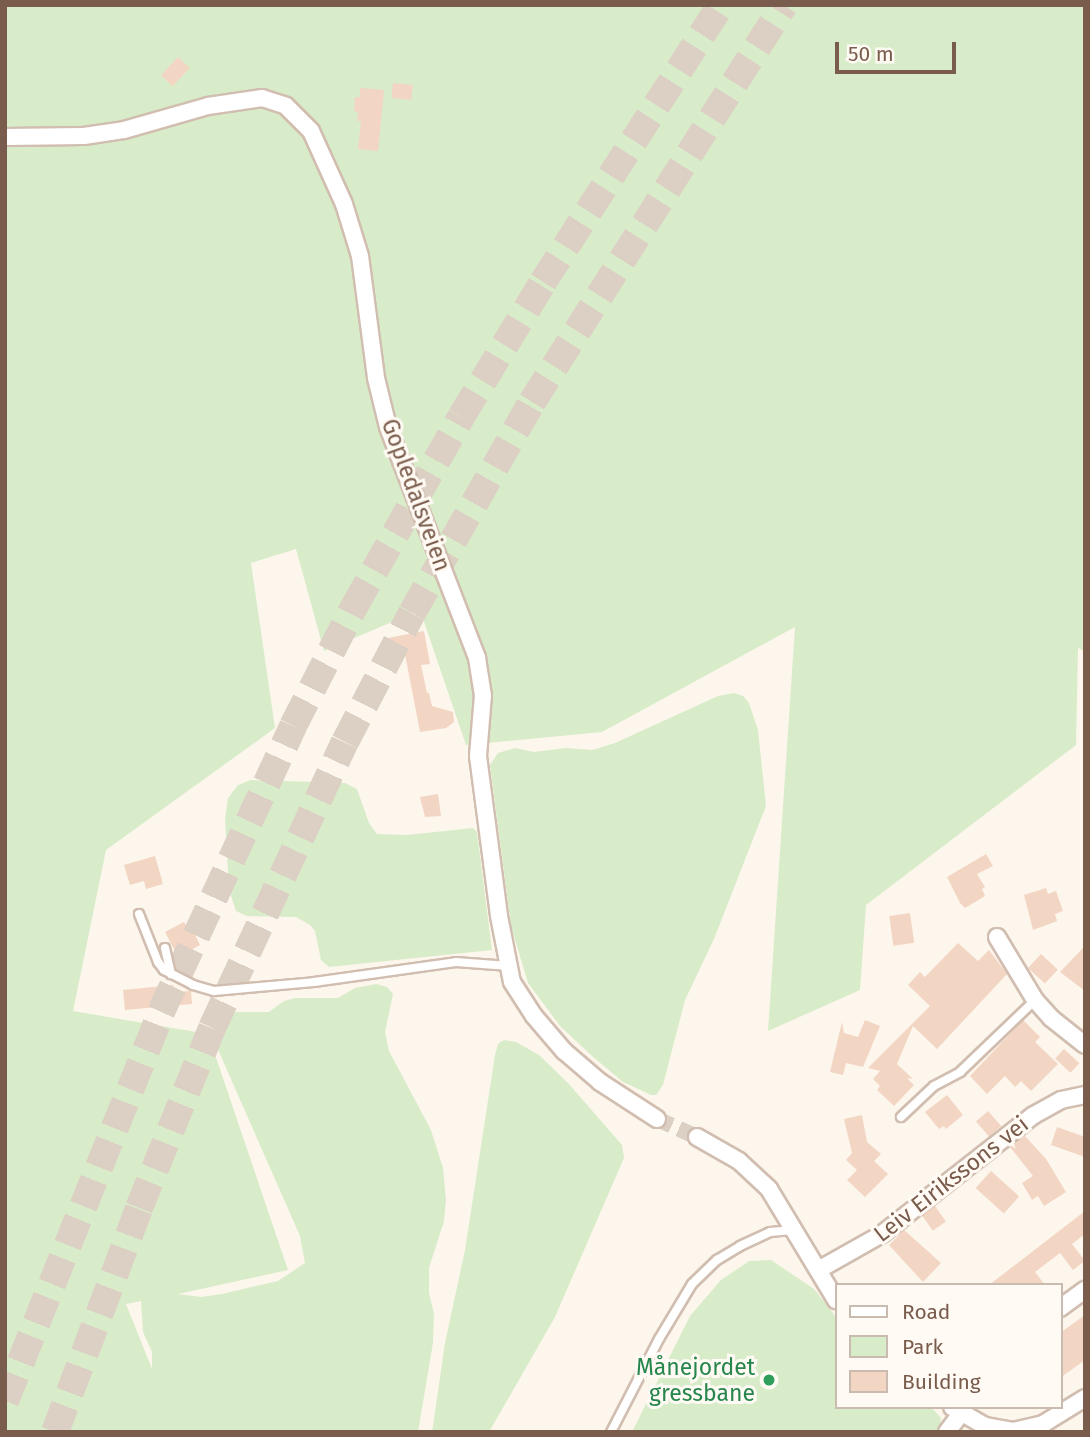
<!DOCTYPE html>
<meta charset="utf-8">
<style>
body{margin:0}
#map{position:relative;width:1090px;height:1437px;overflow:hidden;background:#fdf6ec;font-family:"Fira Sans",sans-serif}
div>[style]{position:absolute}
.green>*{inset:0;background:#d8ecc9}
.building>*{inset:0;background:#f3d5c3;transform-origin:0 0}
.minor-tunnel>*{height:16px;margin-top:-8px;transform-origin:0;background:repeating-linear-gradient(90deg,#dcd0c4 0 16px,transparent 0 24px)}
.motorway-tunnel>*{height:28px;margin-top:-14px;transform-origin:0;background:repeating-linear-gradient(90deg,#dcd0c4 0 28px,transparent 0 42px)}
.roads{filter:drop-shadow(2px 0 #d1beb0) drop-shadow(-2px 0 #d1beb0) drop-shadow(0 2px #d1beb0) drop-shadow(0 -2px #d1beb0)}
.service>*{height:8px;margin:-4px;padding:0 4px;transform-origin:4px;border-radius:4px;background:#fff}
.minor>*{height:16px;margin:-8px;padding:0 8px;transform-origin:8px;border-radius:8px;background:#fff}
.dots>*{width:19px;height:19px;translate:-50% -50%;box-sizing:border-box;border:4px solid #fffaf3;border-radius:50%}
span{translate:-50% -50%;white-space:nowrap;text-align:center;line-height:1.15;-webkit-text-stroke:6px #fffaf3;paint-order:stroke}
.street-label{font-size:23px;color:#7a5c4d}
.leisure-label{font-size:23px;color:#27864d}
.right{translate:-100% -50%;text-align:right}
.frame{position:absolute;inset:0;border:7px solid #7a5c4d;pointer-events:none}
.legend{position:absolute;left:835px;top:1283px;width:228px;height:126px;box-sizing:border-box;background:#fffaf3;border:2px solid #cabbb1;margin:0;padding:9px 12px;list-style:none;font-size:21px;color:#7a5c4d}
.legend li{display:flex;align-items:center;gap:14px;height:35px}
.legend b{width:35px;border:2px solid #cabbb1}
.scale{position:absolute;left:835px;top:42px;width:121px;height:32px;box-sizing:border-box;border:4px solid #7a5c4d;border-top:0;padding-left:9px;font-size:21px;line-height:24px;white-space:nowrap;color:#7a5c4d;-webkit-text-stroke:5px #fffaf3;paint-order:stroke}
</style>
<div id="map">
<div class="green">
<div style="clip-path:polygon(evenodd,5px 5px,1085px 5px,1085px 651px,1078px 648px,1076px 745px,866px 905px,860px 990px,768px 1031px,795px 627px,602px 732px,466px 745px,420px 610px,324px 651px,296px 549px,251px 563px,275px 728px,106px 850px,73px 1011px,208px 1034px,288px 1270px,178px 1294px,201px 1297px,222px 1294px,278px 1281px,305px 1263px,300px 1236px,216px 1045px,213px 1025px,217px 1018px,236px 1012px,269px 1012px,284px 1001px,295px 998px,338px 998px,355px 988px,376px 984px,387px 987px,393px 994px,385px 1032px,389px 1051px,431px 1130px,443px 1168px,446px 1200px,444px 1221px,429px 1268px,429px 1293px,434px 1314px,433px 1343px,418px 1432px,5px 1432px,5px 5px,141px 1301px,143px 1332px,152px 1352px,152px 1369px,126px 1304px,141px 1301px)"></div>
<div style="clip-path:polygon(734px 693px,743px 696px,749px 703px,758px 730px,766px 806px,714px 939px,685px 1000px,663px 1085px,656px 1095px,651px 1095px,623px 1082px,592px 1056px,560px 1026px,528px 983px,511px 926px,490px 765px,498px 753px,515px 748px,534px 752px,566px 748px,592px 750px,615px 743px,718px 696px)"></div>
<div style="clip-path:polygon(251px 780px,345px 783px,357px 789px,369px 823px,377px 834px,407px 835px,473px 828px,477px 832px,492px 950px,329px 967px,321px 960px,315px 931px,310px 925px,296px 917px,247px 916px,236px 911px,229px 890px,225px 819px,228px 798px,238px 785px)"></div>
<div style="clip-path:polygon(504px 1040px,516px 1042px,539px 1055px,568px 1083px,622px 1145px,624px 1158px,555px 1317px,489px 1432px,432px 1432px,445px 1343px,465px 1250px,495px 1055px,498px 1044px)"></div>
<div style="clip-path:polygon(771px 1260px,814px 1289px,836px 1317px,836px 1407px,931px 1407px,941px 1418px,939px 1432px,632px 1432px,690px 1316px,721px 1280px,749px 1261px)"></div>
</div>
<div class="building">
<div style="left:178px;top:57px;width:16px;height:25px;rotate:43deg"></div>
<div style="left:393px;top:83px;width:20px;height:15px;rotate:6deg"></div>
<div style="clip-path:polygon(360px 88px,384px 90px,378px 151px,358px 149px,361px 121px,357px 121px,358px 112px,354px 111px,355px 97px,360px 97px)"></div>
<div style="clip-path:polygon(424px 631px,430px 664px,421px 665px,427px 693px,429px 693px,432px 706px,453px 712px,454px 722px,446px 728px,420px 732px,404px 649px,391px 651px,388px 638px)"></div>
<div style="clip-path:polygon(438px 794px,441px 816px,425px 817px,420px 797px)"></div>
<div style="clip-path:polygon(986px 854px,993px 866px,977px 874px,985px 887px,982px 889px,985px 896px,965px 908px,960px 903px,947px 877px)"></div>
<div style="clip-path:polygon(155px 856px,163px 884px,146px 889px,144px 881px,130px 885px,124px 865px)"></div>
<div style="clip-path:polygon(1046px 888px,1048px 894px,1056px 891px,1063px 911px,1055px 914px,1057px 921px,1033px 930px,1024px 895px)"></div>
<div style="left:910px;top:913px;width:30px;height:21px;rotate:82deg"></div>
<div style="clip-path:polygon(184px 922px,187px 927px,190px 925px,200px 945px,178px 957px,165px 932px)"></div>
<div style="clip-path:polygon(958px 943px,978px 961px,989px 950px,1007px 974px,937px 1049px,913px 1026px,897px 1064px,913px 1079px,907px 1078px,914px 1085px,894px 1106px,877px 1090px,880px 1086px,873px 1079px,880px 1071px,868px 1068px,930px 1006px,908px 985px,920px 972px,925px 977px)"></div>
<div style="clip-path:polygon(1085px 946px,1085px 991px,1060px 972px)"></div>
<div style="left:1041px;top:954px;width:23px;height:19px;rotate:43deg"></div>
<div style="clip-path:polygon(173px 985px,174px 992px,191px 991px,192px 1004px,125px 1010px,123px 990px)"></div>
<div style="clip-path:polygon(865px 1020px,880px 1026px,863px 1067px,846px 1063px,843px 1075px,830px 1072px,842px 1022px,844px 1033px,858px 1037px)"></div>
<div style="clip-path:polygon(1023px 1020px,1040px 1037px,1035px 1042px,1058px 1064px,1031px 1091px,1021px 1081px,1015px 1087px,1005px 1076px,987px 1094px,970px 1076px)"></div>
<div style="left:1064px;top:1049px;width:21px;height:13px;rotate:43deg"></div>
<div style="clip-path:polygon(947px 1095px,963px 1115px,946px 1129px,944px 1126px,939px 1129px,925px 1112px)"></div>
<div style="left:988px;top:1111px;width:20px;height:16px;rotate:49deg"></div>
<div style="clip-path:polygon(862px 1115px,867px 1142px,881px 1154px,874px 1161px,888px 1174px,865px 1197px,847px 1180px,857px 1170px,846px 1160px,852px 1153px,844px 1119px)"></div>
<div style="clip-path:polygon(1057px 1127px,1085px 1137px,1085px 1157px,1051px 1145px)"></div>
<div style="clip-path:polygon(1025px 1136px,1046px 1159px,1066px 1192px,1044px 1206px,1038px 1196px,1032px 1200px,1022px 1183px,1033px 1176px,1010px 1147px)"></div>
<div style="left:991px;top:1171px;width:38px;height:23px;rotate:42deg"></div>
<div style="left:935px;top:1206px;width:19px;height:16px;rotate:55deg"></div>
<div style="clip-path:polygon(1085px 1211px,1085px 1234px,1072px 1244px,1085px 1261px,1073px 1270px,1060px 1253px,1035px 1272px,1045px 1285px,989px 1285px)"></div>
<div style="clip-path:polygon(904px 1230px,941px 1263px,923px 1282px,889px 1245px)"></div>
<div style="clip-path:polygon(1085px 1315px,1085px 1360px,1060px 1378px,1060px 1333px)"></div>
</div>
<div class="minor-tunnel">
<div style="left:657px;top:1119px;width:44px;rotate:24.2deg"></div>
</div>
<div class="motorway-tunnel">
<div style="left:5px;top:1401px;width:419px;rotate:-68.1deg"></div>
<div style="left:161px;top:1012px;width:315px;rotate:-65.2deg"></div>
<div style="left:293px;top:726px;width:134px;rotate:-62.9deg"></div>
<div style="left:354px;top:607px;width:218px;rotate:-60.6deg"></div>
<div style="left:461px;top:417px;width:158px;rotate:-58.7deg"></div>
<div style="left:543px;top:282px;width:329px;rotate:-57.3deg"></div>
<div style="left:55px;top:1432px;width:239px;rotate:-69.4deg"></div>
<div style="left:139px;top:1208px;width:194px;rotate:-67.9deg"></div>
<div style="left:212px;top:1028px;width:315px;rotate:-65.1deg"></div>
<div style="left:345px;top:742px;width:145px;rotate:-62.6deg"></div>
<div style="left:412px;top:613px;width:243px;rotate:-60.4deg"></div>
<div style="left:532px;top:402px;width:470px;rotate:-57.6deg"></div>
</div>
<div class="roads">
<div class="service">
<div style="left:139px;top:914px;width:52px;rotate:68.4deg"></div>
<div style="left:158px;top:962px;width:10px;rotate:53deg"></div>
<div style="left:164px;top:970px;width:33px;rotate:27deg"></div>
<div style="left:193px;top:985px;width:22px;rotate:16deg"></div>
<div style="left:214px;top:991px;width:100px;rotate:-5.1deg"></div>
<div style="left:314px;top:982px;width:143px;rotate:-8deg"></div>
<div style="left:456px;top:962px;width:53px;rotate:4.3deg"></div>
<div style="left:165px;top:948px;width:27px;rotate:77deg"></div>
<div style="left:901px;top:1117px;width:45px;rotate:-43.2deg"></div>
<div style="left:934px;top:1086px;width:30px;rotate:-28deg"></div>
<div style="left:960px;top:1072px;width:104px;rotate:-43.8deg"></div>
<div style="left:611px;top:1432px;width:105px;rotate:-62.7deg"></div>
<div style="left:659px;top:1339px;width:64px;rotate:-59deg"></div>
<div style="left:692px;top:1284px;width:35px;rotate:-44deg"></div>
<div style="left:717px;top:1260px;width:27px;rotate:-31deg"></div>
<div style="left:740px;top:1246px;width:33px;rotate:-25deg"></div>
<div style="left:770px;top:1232px;width:23px;rotate:-5deg"></div>
</div>
<div class="minor">
<div style="left:5px;top:137px;width:79px;rotate:-0.7deg"></div>
<div style="left:84px;top:136px;width:40px;rotate:-8.5deg"></div>
<div style="left:124px;top:130px;width:87px;rotate:-15.9deg"></div>
<div style="left:208px;top:106px;width:55px;rotate:-8.4deg"></div>
<div style="left:262px;top:98px;width:25px;rotate:18deg"></div>
<div style="left:286px;top:106px;width:35px;rotate:45deg"></div>
<div style="left:311px;top:131px;width:80px;rotate:65.7deg"></div>
<div style="left:344px;top:204px;width:54px;rotate:72.9deg"></div>
<div style="left:360px;top:256px;width:123px;rotate:82.5deg"></div>
<div style="left:376px;top:378px;width:50px;rotate:76.2deg"></div>
<div style="left:388px;top:427px;width:248px;rotate:68.9deg"></div>
<div style="left:477px;top:658px;width:37px;rotate:81deg"></div>
<div style="left:483px;top:695px;width:61px;rotate:94.7deg"></div>
<div style="left:478px;top:756px;width:161px;rotate:82.5deg"></div>
<div style="left:499px;top:916px;width:67px;rotate:78.9deg"></div>
<div style="left:512px;top:982px;width:40px;rotate:57.1deg"></div>
<div style="left:534px;top:1016px;width:46px;rotate:49.4deg"></div>
<div style="left:564px;top:1051px;width:48px;rotate:40.7deg"></div>
<div style="left:600px;top:1082px;width:68px;rotate:33deg"></div>
<div style="left:997px;top:937px;width:74px;rotate:58.9deg"></div>
<div style="left:1035px;top:1000px;width:24px;rotate:48deg"></div>
<div style="left:1051px;top:1018px;width:43px;rotate:38.5deg"></div>
<div style="left:697px;top:1137px;width:48px;rotate:29.7deg"></div>
<div style="left:739px;top:1161px;width:41px;rotate:43deg"></div>
<div style="left:769px;top:1189px;width:130px;rotate:58.9deg"></div>
<div style="left:820px;top:1269px;width:71px;rotate:-29.4deg"></div>
<div style="left:882px;top:1234px;width:193px;rotate:-38.1deg"></div>
<div style="left:1034px;top:1115px;width:31px;rotate:-29deg"></div>
<div style="left:1061px;top:1100px;width:25px;rotate:-12deg"></div>
<div style="left:1060px;top:1308px;width:31px;rotate:-36deg"></div>
<div style="left:952px;top:1407px;width:38px;rotate:30deg"></div>
<div style="left:985px;top:1426px;width:28px;rotate:10deg"></div>
<div style="left:1013px;top:1431px;width:31px;rotate:-13deg"></div>
<div style="left:1043px;top:1424px;width:49px;rotate:-31.8deg"></div>
<div style="left:947px;top:1432px;width:25px;rotate:-53deg"></div>
</div>
</div>
<div class="dots">
<div style="left:769px;top:1380px;background:#2e9e5b"></div>
</div>
<div class="street-label">
<span style="left:416px;top:495px;rotate:70deg">Gopledalsveien</span>
<span style="left:951px;top:1179px;rotate:-38deg">Leiv Eirikssons vei</span>
</div>
<div class="leisure-label">
<span class="right" style="left:755px;top:1380px">Månejordet<br>gressbane</span>
</div>
<div class="frame"></div>
<ul class="legend">
<li><b style="height:9px;background:#fff"></b>Road</li>
<li><b style="height:19px;background:#d8ecc9"></b>Park</li>
<li><b style="height:19px;background:#f3d5c3"></b>Building</li>
</ul>
<div class="scale">50 m</div>
</div>
